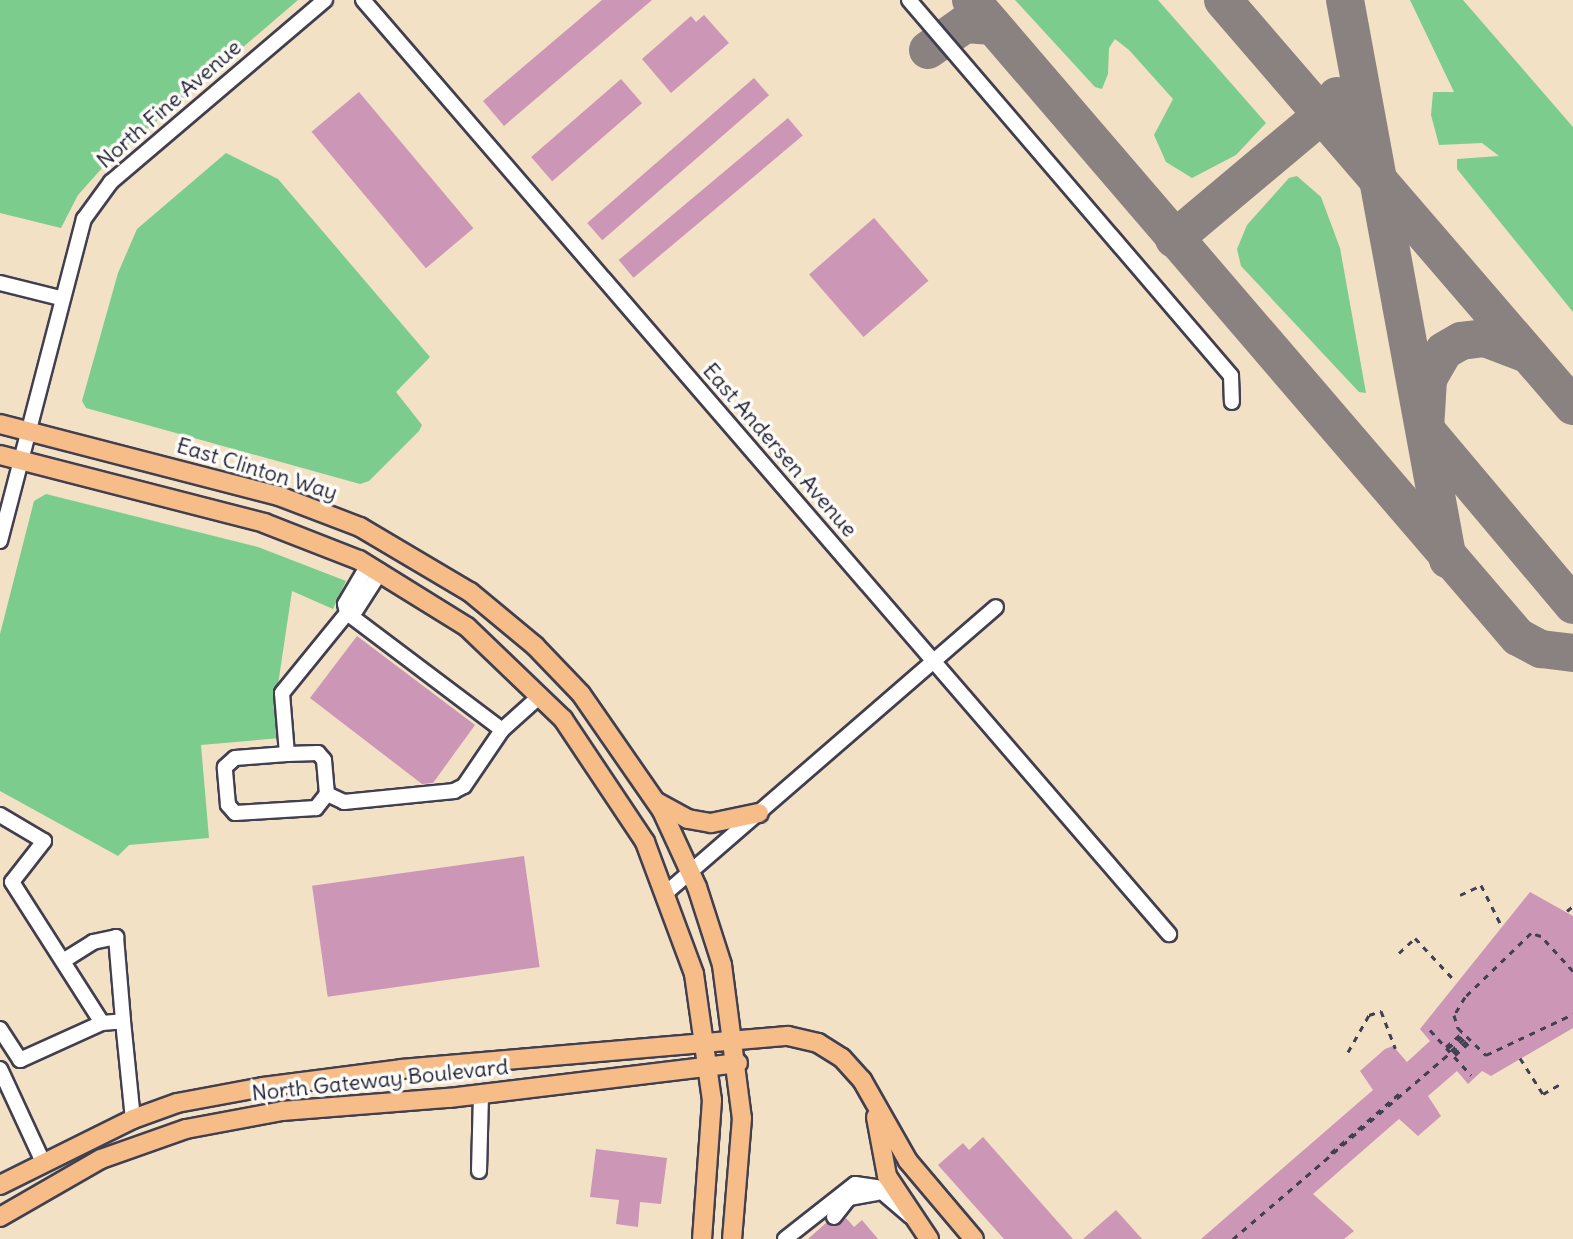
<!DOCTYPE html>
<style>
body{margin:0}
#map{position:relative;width:1573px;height:1239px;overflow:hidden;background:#f3e1c6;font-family:Delius,sans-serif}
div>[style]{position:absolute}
.green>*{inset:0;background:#7bcc8d}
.taxiway>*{height:38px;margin:-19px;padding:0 19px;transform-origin:19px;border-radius:19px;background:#8a8280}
.building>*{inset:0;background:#cc96b6;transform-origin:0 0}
.path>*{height:3px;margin-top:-1.5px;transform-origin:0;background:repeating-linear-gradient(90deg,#413f50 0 6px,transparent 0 12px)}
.roads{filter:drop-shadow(2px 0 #413f50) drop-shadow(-2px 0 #413f50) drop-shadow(0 2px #413f50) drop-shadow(0 -2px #413f50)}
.minor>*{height:14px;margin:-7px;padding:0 7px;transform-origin:7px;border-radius:7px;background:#fff}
.major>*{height:18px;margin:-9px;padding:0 9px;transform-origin:9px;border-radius:9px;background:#f7bd88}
span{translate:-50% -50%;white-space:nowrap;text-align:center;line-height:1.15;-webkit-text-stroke:7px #fdfcf7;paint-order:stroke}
.street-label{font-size:22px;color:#22223b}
</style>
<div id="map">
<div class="green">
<div style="clip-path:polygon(0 0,298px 0,103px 167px,78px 195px,61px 228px,0 213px)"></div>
<div style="clip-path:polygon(1015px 0,1158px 0,1266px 123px,1236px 155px,1192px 178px,1166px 162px,1154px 135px,1173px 99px,1129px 50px,1115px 39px,1109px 48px,1108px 74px,1102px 89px,1095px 87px)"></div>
<div style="clip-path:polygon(1410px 0,1463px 0,1573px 127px,1573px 312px,1457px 169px,1457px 159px,1499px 156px,1482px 143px,1439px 145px,1431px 115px,1433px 92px,1454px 92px)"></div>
<div style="clip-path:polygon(226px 153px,278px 179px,430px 357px,396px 392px,422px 425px,419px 431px,369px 481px,360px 484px,86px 408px,82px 401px,118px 273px,137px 229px)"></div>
<div style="clip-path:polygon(1297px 176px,1321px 197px,1340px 248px,1366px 393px,1359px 392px,1241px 266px,1237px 249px,1247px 225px,1289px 178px)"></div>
<div style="clip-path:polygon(46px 494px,258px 547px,346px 581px,333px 609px,292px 591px,276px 698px,280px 738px,201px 745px,209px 838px,129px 845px,118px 856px,0 791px,0 634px,34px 501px)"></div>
</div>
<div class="taxiway">
<div style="left:971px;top:0;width:840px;rotate:49.35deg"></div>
<div style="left:1518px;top:637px;width:26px;rotate:28deg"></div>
<div style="left:1541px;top:649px;width:32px;rotate:7deg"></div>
<div style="left:1223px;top:0;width:536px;rotate:49.24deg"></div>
<div style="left:1345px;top:0;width:569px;rotate:79.58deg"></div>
<div style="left:928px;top:50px;width:45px;rotate:-35.1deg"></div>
<div style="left:965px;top:24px;width:28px;rotate:4deg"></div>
<div style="left:1174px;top:239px;width:193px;rotate:-40deg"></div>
<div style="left:1322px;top:115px;width:24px;rotate:-52deg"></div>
<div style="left:1527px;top:354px;width:45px;rotate:-159.1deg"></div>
<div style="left:1485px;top:338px;width:24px;rotate:173deg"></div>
<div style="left:1461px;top:341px;width:20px;rotate:150deg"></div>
<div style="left:1444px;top:351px;width:32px;rotate:120deg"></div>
<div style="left:1428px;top:379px;width:50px;rotate:93.4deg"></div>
<div style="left:1425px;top:429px;width:230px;rotate:49.9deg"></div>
</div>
<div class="building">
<div style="clip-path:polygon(602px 0,652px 0,504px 126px,483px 101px)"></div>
<div style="clip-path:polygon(704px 15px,729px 43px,671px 93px,642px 59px,691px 16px,696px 22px)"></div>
<div style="left:754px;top:78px;width:23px;height:221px;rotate:49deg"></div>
<div style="left:621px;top:79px;width:32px;height:119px;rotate:49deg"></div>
<div style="left:359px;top:92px;width:178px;height:62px;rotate:50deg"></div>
<div style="left:788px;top:118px;width:23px;height:221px;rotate:50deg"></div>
<div style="left:874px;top:218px;width:83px;height:86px;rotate:49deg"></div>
<div style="clip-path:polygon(357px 636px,475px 725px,433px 783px,422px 784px,310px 698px)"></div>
<div style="left:524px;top:856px;width:112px;height:214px;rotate:82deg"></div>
<div style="clip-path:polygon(1530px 892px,1573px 916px,1573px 1028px,1491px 1076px,1482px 1071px,1468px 1084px,1457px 1071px,1428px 1096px,1441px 1116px,1418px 1136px,1399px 1119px,1313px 1194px,1354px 1231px,1344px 1239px,1201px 1239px,1373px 1090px,1360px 1071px,1385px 1049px,1393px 1046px,1407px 1062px,1430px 1041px,1420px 1029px)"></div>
<div style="clip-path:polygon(983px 1137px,1073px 1239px,1004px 1239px,938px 1165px,963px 1143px,969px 1150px)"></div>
<div style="clip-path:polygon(596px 1149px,667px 1158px,661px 1204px,640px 1202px,638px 1227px,616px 1224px,619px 1200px,590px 1197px)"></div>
<div style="clip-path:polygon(1116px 1210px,1142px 1239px,1083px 1239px)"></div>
<div style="clip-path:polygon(846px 1218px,854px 1227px,862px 1220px,878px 1239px,808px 1239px,826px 1223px,837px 1226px)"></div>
</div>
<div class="path">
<div style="left:1460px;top:895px;width:23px;rotate:-25deg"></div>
<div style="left:1481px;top:885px;width:47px;rotate:63.4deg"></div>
<div style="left:1567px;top:911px;width:8px;rotate:-40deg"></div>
<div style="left:1399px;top:953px;width:22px;rotate:-43deg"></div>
<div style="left:1415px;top:938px;width:60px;rotate:47deg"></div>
<div style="left:1573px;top:971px;width:47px;rotate:-132.4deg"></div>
<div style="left:1541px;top:936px;width:10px;rotate:-163deg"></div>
<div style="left:1531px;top:933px;width:92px;rotate:135.9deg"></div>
<div style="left:1465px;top:997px;width:21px;rotate:121deg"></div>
<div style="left:1454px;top:1015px;width:14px;rotate:73deg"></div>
<div style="left:1458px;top:1028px;width:39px;rotate:44deg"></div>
<div style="left:1486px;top:1055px;width:96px;rotate:-25.2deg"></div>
<div style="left:1430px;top:1030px;width:61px;rotate:47.7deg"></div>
<div style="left:1446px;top:1047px;width:21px;rotate:-41deg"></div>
<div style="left:1448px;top:1048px;width:21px;rotate:-39deg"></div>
<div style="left:1451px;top:1051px;width:21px;rotate:-43deg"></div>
<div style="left:1348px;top:1052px;width:43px;rotate:-60.4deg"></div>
<div style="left:1369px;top:1015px;width:13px;rotate:-18deg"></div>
<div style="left:1381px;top:1011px;width:40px;rotate:69deg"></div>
<div style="left:1453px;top:1053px;width:20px;rotate:-41deg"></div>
<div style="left:1455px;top:1055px;width:20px;rotate:-41deg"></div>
<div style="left:1520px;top:1058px;width:43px;rotate:57.4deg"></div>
<div style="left:1543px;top:1094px;width:22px;rotate:-30deg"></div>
<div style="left:1331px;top:1153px;width:94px;rotate:-41.1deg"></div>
<div style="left:1233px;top:1239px;width:287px;rotate:-40.6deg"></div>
</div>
<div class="roads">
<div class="minor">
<div style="left:363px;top:0;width:1234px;rotate:49.21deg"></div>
<div style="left:909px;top:0;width:495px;rotate:49.4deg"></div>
<div style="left:1231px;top:376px;width:26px;rotate:88deg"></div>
<div style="left:0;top:283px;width:62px;rotate:14deg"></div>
<div style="left:0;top:541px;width:333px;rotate:-75.4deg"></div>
<div style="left:84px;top:219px;width:46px;rotate:-53.9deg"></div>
<div style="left:111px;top:182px;width:281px;rotate:-40.4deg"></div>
<div style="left:368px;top:565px;width:45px;rotate:120.5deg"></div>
<div style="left:345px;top:604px;width:9px;rotate:77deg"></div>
<div style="left:347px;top:613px;width:9px;rotate:-18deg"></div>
<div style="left:356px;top:610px;width:46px;rotate:-57.3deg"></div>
<div style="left:287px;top:754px;width:31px;rotate:-2deg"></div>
<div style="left:318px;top:753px;width:9px;rotate:49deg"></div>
<div style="left:324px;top:760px;width:34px;rotate:85deg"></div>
<div style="left:327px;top:794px;width:18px;rotate:128deg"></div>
<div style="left:316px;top:808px;width:81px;rotate:176.5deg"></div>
<div style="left:235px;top:813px;width:11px;rotate:-131deg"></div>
<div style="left:228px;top:805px;width:38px;rotate:-95deg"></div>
<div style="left:225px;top:767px;width:13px;rotate:-42deg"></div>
<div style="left:235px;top:758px;width:52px;rotate:-4.4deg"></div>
<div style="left:287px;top:754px;width:61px;rotate:-94.7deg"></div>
<div style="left:282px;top:693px;width:103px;rotate:-50.9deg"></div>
<div style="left:347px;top:613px;width:194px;rotate:37deg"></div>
<div style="left:502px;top:730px;width:52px;rotate:-41.9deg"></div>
<div style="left:327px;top:794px;width:19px;rotate:25deg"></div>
<div style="left:344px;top:802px;width:111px;rotate:-5.7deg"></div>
<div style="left:454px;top:791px;width:11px;rotate:-27deg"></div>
<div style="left:464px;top:786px;width:68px;rotate:-55.8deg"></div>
<div style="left:0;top:815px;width:51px;rotate:30.6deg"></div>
<div style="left:44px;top:841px;width:52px;rotate:128deg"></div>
<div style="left:12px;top:882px;width:167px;rotate:57.4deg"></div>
<div style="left:102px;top:1023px;width:21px;rotate:-5deg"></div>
<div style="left:123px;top:1021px;width:99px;rotate:84.2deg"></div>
<div style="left:667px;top:892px;width:435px;rotate:-40.9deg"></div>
<div style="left:63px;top:961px;width:36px;rotate:-32deg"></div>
<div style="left:93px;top:942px;width:24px;rotate:-12deg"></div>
<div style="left:116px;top:937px;width:84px;rotate:85.2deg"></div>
<div style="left:0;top:1029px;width:37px;rotate:57deg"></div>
<div style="left:20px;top:1060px;width:90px;rotate:-24.3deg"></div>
<div style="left:0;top:1069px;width:100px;rotate:65.2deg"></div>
<div style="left:479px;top:1171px;width:77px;rotate:-88.5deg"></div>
<div style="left:834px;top:1217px;width:24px;rotate:-52deg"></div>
<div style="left:849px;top:1198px;width:28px;rotate:-10deg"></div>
<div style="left:785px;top:1239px;width:89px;rotate:-38.2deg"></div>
<div style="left:855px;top:1184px;width:21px;rotate:8deg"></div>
<div style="left:876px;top:1187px;width:45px;rotate:40.5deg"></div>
</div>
<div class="major">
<div style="left:0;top:424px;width:288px;rotate:14.5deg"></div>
<div style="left:279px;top:496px;width:87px;rotate:20.9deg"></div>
<div style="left:360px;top:527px;width:128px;rotate:30.6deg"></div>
<div style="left:470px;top:592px;width:85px;rotate:39.7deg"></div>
<div style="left:535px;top:646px;width:66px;rotate:46.2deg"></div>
<div style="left:581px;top:694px;width:142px;rotate:55.3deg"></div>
<div style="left:662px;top:811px;width:84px;rotate:65.3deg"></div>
<div style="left:697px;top:887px;width:82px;rotate:72.2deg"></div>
<div style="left:722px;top:965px;width:154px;rotate:82.6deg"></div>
<div style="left:742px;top:1118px;width:121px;rotate:94.7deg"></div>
<div style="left:0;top:455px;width:273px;rotate:14.4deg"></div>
<div style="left:264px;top:523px;width:102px;rotate:21.3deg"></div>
<div style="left:359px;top:560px;width:127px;rotate:31.8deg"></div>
<div style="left:467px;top:627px;width:133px;rotate:43.8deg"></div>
<div style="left:563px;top:719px;width:148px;rotate:56.3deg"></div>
<div style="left:645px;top:842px;width:141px;rotate:69.6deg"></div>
<div style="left:694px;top:974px;width:127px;rotate:81.9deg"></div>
<div style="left:712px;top:1100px;width:139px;rotate:94.1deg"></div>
<div style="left:657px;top:802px;width:35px;rotate:29deg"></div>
<div style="left:688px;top:819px;width:23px;rotate:10deg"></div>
<div style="left:711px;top:823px;width:49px;rotate:-11.8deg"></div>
<div style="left:876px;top:1117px;width:60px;rotate:79.4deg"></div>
<div style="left:887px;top:1176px;width:76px;rotate:56.3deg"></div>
<div style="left:0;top:1185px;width:148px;rotate:-26.4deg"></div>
<div style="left:133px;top:1119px;width:47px;rotate:-20deg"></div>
<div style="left:177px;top:1103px;width:87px;rotate:-10.5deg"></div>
<div style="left:263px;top:1087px;width:139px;rotate:-7.4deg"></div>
<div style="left:401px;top:1069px;width:388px;rotate:-4.9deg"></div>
<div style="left:788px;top:1036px;width:31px;rotate:13deg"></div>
<div style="left:818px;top:1043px;width:28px;rotate:32deg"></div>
<div style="left:842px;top:1058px;width:30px;rotate:48deg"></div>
<div style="left:862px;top:1080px;width:93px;rotate:60.4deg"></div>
<div style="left:908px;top:1161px;width:102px;rotate:49.8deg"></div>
<div style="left:0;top:1217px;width:116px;rotate:-29.9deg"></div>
<div style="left:101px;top:1159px;width:90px;rotate:-19.4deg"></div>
<div style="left:186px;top:1129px;width:98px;rotate:-10.6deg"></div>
<div style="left:282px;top:1111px;width:168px;rotate:-4.5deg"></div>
<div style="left:449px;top:1098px;width:291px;rotate:-6.9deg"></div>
</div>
</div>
<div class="street-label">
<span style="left:169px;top:104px;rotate:-41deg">North Fine Avenue</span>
<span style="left:780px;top:450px;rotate:49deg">East Andersen Avenue</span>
<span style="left:257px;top:469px;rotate:17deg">East Clinton Way</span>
<span style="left:380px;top:1080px;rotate:-6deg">North Gateway Boulevard</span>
</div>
</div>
